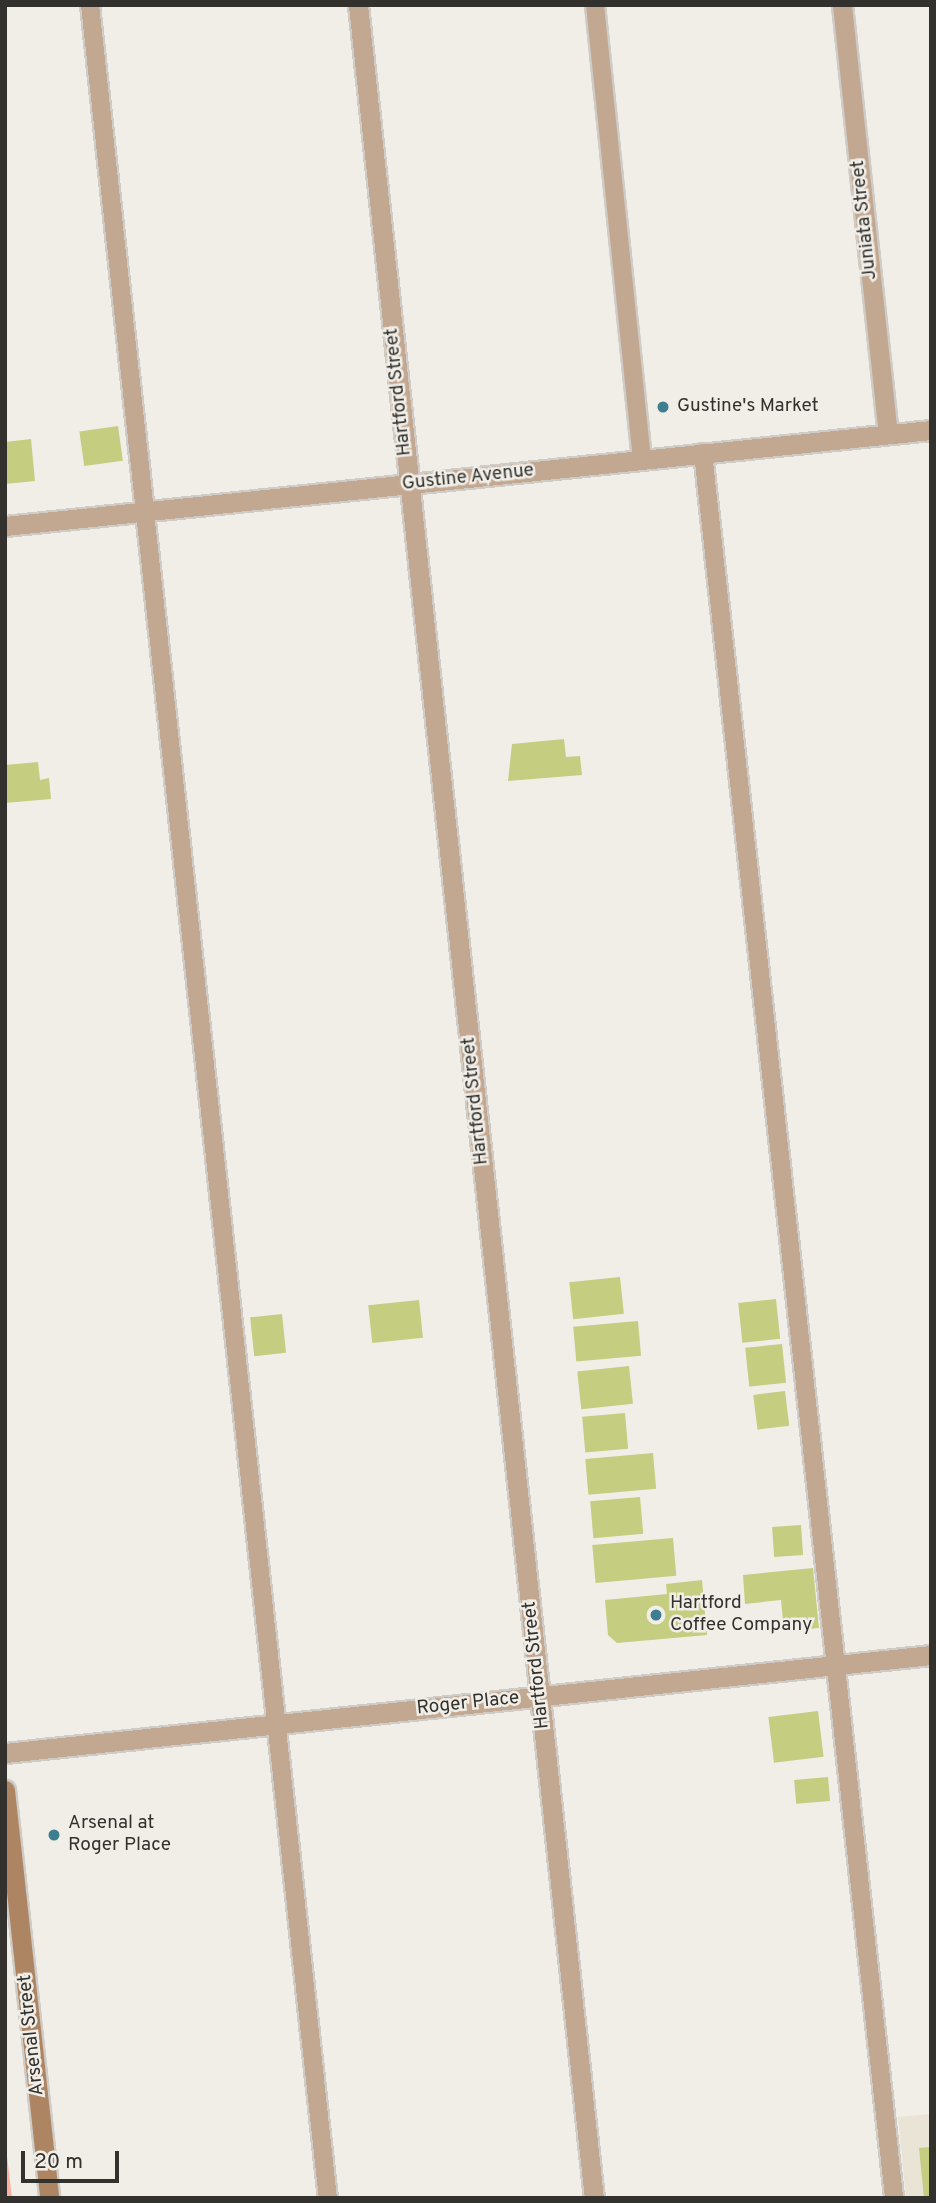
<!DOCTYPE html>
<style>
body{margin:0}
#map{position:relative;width:936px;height:2203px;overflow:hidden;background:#f1eee8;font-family:Overpass,sans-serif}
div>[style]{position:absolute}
.built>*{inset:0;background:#e9e4d6}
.green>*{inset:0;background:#f9b2a0}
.building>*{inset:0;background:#c4cd80;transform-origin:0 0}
.roads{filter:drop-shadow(2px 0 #cfccc7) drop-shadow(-2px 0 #cfccc7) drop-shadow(0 2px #cfccc7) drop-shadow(0 -2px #cfccc7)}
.service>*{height:18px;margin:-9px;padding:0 9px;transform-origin:9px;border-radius:9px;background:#c3a891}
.minor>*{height:19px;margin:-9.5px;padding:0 9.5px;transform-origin:9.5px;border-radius:9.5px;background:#c3a891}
.tertiary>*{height:19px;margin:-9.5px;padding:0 9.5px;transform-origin:9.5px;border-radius:9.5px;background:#c3a891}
.secondary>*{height:19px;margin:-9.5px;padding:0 9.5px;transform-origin:9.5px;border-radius:9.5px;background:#ad8563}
.dots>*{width:19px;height:19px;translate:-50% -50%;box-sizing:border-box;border:4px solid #f1eee8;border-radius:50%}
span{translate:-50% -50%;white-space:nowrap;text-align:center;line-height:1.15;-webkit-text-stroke:5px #f1eee8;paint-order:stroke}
.street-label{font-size:19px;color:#32312e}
.poi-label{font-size:19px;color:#32312e}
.left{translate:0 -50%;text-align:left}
.frame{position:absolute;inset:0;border:7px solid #32312e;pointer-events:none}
.scale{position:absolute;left:21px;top:2151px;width:98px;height:32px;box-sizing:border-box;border:4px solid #32312e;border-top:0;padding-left:9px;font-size:21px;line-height:24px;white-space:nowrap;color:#32312e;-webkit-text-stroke:5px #f1eee8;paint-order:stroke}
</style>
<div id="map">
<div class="built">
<div style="clip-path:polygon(931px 2114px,931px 2198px,906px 2198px,898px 2117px)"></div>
</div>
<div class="green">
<div style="clip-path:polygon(5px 2139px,12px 2198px,5px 2198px)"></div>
</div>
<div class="building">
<div style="left:118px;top:426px;width:35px;height:39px;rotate:82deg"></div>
<div style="clip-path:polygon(31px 439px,35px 481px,5px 484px,5px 442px)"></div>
<div style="clip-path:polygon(564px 739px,566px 757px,580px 756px,582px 775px,508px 781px,512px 744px)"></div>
<div style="clip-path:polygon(38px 762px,40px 780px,49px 778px,51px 799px,5px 803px,5px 765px)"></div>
<div style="left:620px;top:1277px;width:37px;height:51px;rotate:84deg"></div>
<div style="left:776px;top:1299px;width:40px;height:38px;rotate:84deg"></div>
<div style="left:419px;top:1300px;width:38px;height:51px;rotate:84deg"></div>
<div style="left:282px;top:1314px;width:39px;height:32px;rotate:84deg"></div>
<div style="left:638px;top:1321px;width:35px;height:65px;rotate:85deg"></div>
<div style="left:782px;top:1344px;width:39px;height:37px;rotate:84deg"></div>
<div style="left:629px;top:1366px;width:38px;height:52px;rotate:84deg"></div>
<div style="left:785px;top:1391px;width:35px;height:32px;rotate:83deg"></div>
<div style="left:625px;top:1413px;width:36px;height:43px;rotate:85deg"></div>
<div style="left:653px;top:1453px;width:36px;height:68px;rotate:85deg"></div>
<div style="left:640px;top:1497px;width:37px;height:50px;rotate:85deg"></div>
<div style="left:801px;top:1525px;width:30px;height:29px;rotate:86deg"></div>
<div style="left:673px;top:1538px;width:38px;height:81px;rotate:85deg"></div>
<div style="clip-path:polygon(813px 1568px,819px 1628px,784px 1631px,781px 1600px,745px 1604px,743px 1575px)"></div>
<div style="clip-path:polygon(702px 1580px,707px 1635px,617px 1643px,608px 1635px,605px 1600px,667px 1594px,666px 1584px)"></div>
<div style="left:818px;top:1711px;width:46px;height:50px;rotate:83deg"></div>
<div style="left:828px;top:1777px;width:24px;height:34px;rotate:85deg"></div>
<div style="clip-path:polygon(931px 2147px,931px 2198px,924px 2198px,919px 2148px)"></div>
</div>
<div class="roads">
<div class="service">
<div style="left:90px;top:5px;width:2206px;rotate:83.81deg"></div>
<div style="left:595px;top:5px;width:457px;rotate:84.1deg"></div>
<div style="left:703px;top:453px;width:1755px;rotate:83.75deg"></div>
</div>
<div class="minor">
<div style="left:358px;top:5px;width:2206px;rotate:83.86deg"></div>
<div style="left:842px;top:5px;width:431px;rotate:83.9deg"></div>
<div style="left:5px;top:1753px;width:931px;rotate:-6.04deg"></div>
</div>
<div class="tertiary">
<div style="left:5px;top:526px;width:931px;rotate:-5.92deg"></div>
</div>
<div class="secondary">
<div style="left:5px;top:1790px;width:410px;rotate:83.8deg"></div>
</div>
</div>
<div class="dots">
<div style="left:663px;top:407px;background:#3d7e91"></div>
<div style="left:656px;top:1615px;background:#3d7e91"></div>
<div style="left:54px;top:1835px;background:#3d7e91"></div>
</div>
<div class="street-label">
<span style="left:865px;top:220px;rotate:-96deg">Juniata Street</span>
<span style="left:399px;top:392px;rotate:-96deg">Hartford Street</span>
<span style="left:468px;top:478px;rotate:-6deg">Gustine Avenue</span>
<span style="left:476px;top:1101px;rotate:-96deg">Hartford Street</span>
<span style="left:537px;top:1665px;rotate:-96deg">Hartford Street</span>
<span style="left:468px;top:1704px;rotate:-6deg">Roger Place</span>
<span style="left:32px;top:2035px;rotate:-96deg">Arsenal Street</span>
</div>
<div class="poi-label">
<span class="left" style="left:677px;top:407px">Gustine's Market</span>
<span class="left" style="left:670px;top:1615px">Hartford<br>Coffee Company</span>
<span class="left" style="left:68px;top:1835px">Arsenal at<br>Roger Place</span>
</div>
<div class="frame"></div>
<div class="scale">20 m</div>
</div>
